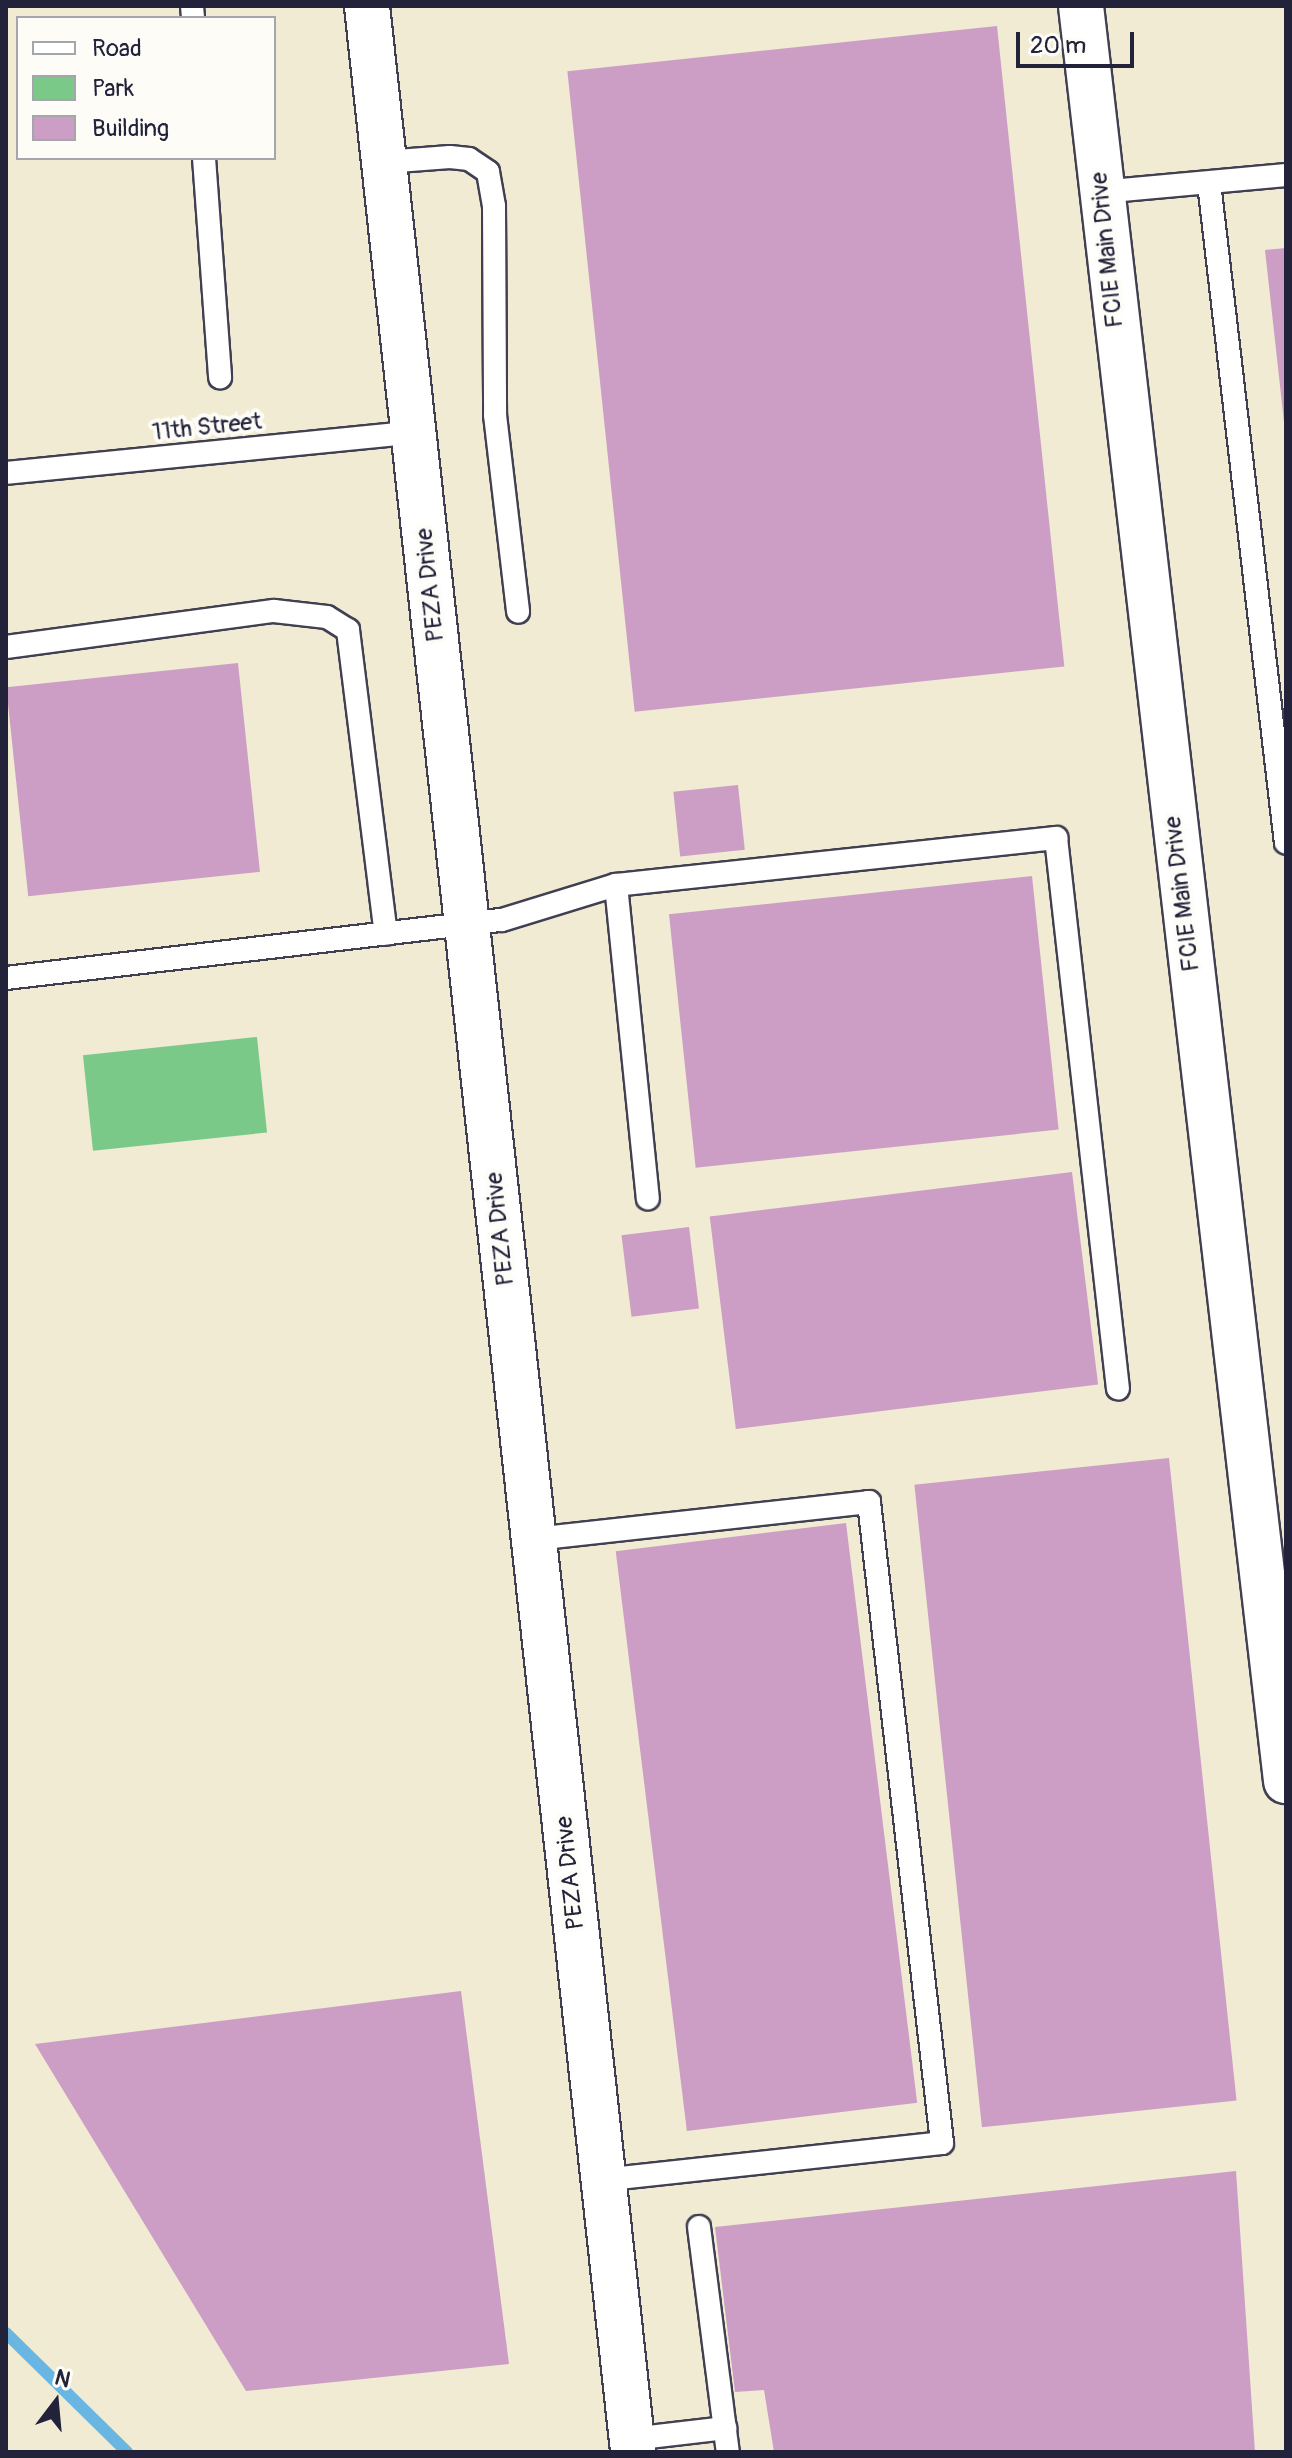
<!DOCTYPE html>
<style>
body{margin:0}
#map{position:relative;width:1292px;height:2458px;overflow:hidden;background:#f0ebd2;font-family:Pangolin,sans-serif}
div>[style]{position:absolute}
.green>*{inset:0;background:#7bc988;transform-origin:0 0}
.stream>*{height:12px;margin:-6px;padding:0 6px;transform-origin:6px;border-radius:6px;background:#6ab6e3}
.building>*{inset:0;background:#cc9ec5;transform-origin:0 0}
.roads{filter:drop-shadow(2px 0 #414052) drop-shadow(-2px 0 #414052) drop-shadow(0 2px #414052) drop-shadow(0 -2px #414052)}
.service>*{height:22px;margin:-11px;padding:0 11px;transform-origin:11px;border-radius:11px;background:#fff}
.minor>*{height:44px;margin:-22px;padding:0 22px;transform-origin:22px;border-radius:22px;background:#fff}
span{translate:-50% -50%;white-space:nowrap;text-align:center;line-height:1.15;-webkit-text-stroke:8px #fdfcf7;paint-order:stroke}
.street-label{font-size:24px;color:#22223b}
.frame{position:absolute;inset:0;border:8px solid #22223b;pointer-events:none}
.legend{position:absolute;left:16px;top:16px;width:260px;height:144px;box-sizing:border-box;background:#fdfcf7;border:2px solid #a5a5ac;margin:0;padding:10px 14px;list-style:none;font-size:24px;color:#22223b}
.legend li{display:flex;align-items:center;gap:16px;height:40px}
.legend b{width:40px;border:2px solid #a5a5ac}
.north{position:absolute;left:16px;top:2362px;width:80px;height:80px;-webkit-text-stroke:6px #fdfcf7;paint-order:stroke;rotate:16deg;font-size:22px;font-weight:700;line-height:32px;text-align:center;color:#22223b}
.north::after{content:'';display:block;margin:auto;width:28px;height:36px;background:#22223b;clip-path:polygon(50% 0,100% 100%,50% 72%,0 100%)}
.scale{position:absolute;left:1016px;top:32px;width:118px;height:36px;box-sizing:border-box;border:4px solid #22223b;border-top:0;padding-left:10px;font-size:24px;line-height:28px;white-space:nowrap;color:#22223b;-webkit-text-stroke:6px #fdfcf7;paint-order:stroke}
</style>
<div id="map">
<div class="green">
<div style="left:257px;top:1037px;width:96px;height:175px;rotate:84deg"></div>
</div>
<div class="stream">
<div style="left:6px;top:2333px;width:170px;rotate:44.5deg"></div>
</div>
<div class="building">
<div style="left:997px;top:26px;width:644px;height:432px;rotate:84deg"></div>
<div style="clip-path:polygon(1286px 248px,1286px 422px,1284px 422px,1265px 250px)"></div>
<div style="left:238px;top:663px;width:210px;height:233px;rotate:84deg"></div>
<div style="left:738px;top:785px;width:65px;height:65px;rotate:84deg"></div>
<div style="left:1032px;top:876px;width:255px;height:365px;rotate:84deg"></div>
<div style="left:1072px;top:1172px;width:214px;height:365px;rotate:83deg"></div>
<div style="left:689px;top:1227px;width:82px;height:68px;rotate:83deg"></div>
<div style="left:1169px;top:1458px;width:646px;height:256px;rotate:84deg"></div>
<div style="left:846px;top:1523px;width:584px;height:232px;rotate:83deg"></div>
<div style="clip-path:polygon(461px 1991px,509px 2364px,246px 2391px,35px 2044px)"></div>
<div style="clip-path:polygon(1236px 2171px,1255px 2452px,774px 2452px,764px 2390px,735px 2392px,715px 2227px)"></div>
</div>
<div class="roads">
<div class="service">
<div style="left:192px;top:6px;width:12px;rotate:85deg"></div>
<div style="left:204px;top:158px;width:220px;rotate:85.8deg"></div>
<div style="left:384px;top:162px;width:66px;rotate:-4.3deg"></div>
<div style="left:450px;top:157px;width:19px;rotate:6deg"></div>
<div style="left:469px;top:159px;width:23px;rotate:34deg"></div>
<div style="left:488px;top:172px;width:35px;rotate:80deg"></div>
<div style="left:494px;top:206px;width:209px;rotate:89.7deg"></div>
<div style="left:495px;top:415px;width:198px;rotate:83.3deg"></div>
<div style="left:1209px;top:183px;width:664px;rotate:83.35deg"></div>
<div style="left:1100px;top:192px;width:187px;rotate:-5.2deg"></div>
<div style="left:6px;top:473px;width:410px;rotate:-5.7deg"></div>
<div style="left:6px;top:647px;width:270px;rotate:-7.7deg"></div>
<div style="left:274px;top:611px;width:53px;rotate:6.5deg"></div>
<div style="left:327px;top:617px;width:25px;rotate:32deg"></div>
<div style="left:348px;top:630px;width:306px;rotate:82.9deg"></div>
<div style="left:616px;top:885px;width:315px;rotate:84.2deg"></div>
<div style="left:6px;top:978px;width:499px;rotate:-6.7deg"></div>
<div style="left:502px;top:920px;width:119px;rotate:-17.1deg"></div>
<div style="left:616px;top:885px;width:443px;rotate:-6.1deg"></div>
<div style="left:1056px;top:838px;width:554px;rotate:83.58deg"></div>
<div style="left:534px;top:1539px;width:337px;rotate:-6.3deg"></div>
<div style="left:869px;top:1502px;width:645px;rotate:83.5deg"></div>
<div style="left:942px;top:2143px;width:340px;rotate:173.8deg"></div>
<div style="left:699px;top:2227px;width:227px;rotate:82.7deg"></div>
<div style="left:632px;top:2439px;width:94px;rotate:-6.7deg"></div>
</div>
<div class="minor">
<div style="left:367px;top:6px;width:2460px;rotate:83.79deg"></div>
<div style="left:1081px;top:6px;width:1787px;rotate:83.41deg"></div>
</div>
</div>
<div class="street-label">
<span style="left:1107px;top:250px;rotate:-96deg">FCIE Main Drive</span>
<span style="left:207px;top:427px;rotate:-6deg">11th Street</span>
<span style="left:430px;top:585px;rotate:-96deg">PEZA Drive</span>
<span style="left:1182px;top:894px;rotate:-97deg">FCIE Main Drive</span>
<span style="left:500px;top:1229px;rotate:-96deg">PEZA Drive</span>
<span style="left:570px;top:1873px;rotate:-96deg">PEZA Drive</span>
</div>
<div class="frame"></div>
<ul class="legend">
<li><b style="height:10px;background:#fff"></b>Road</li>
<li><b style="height:22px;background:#7bc988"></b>Park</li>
<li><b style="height:22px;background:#cc9ec5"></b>Building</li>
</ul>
<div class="north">N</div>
<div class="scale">20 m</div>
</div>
